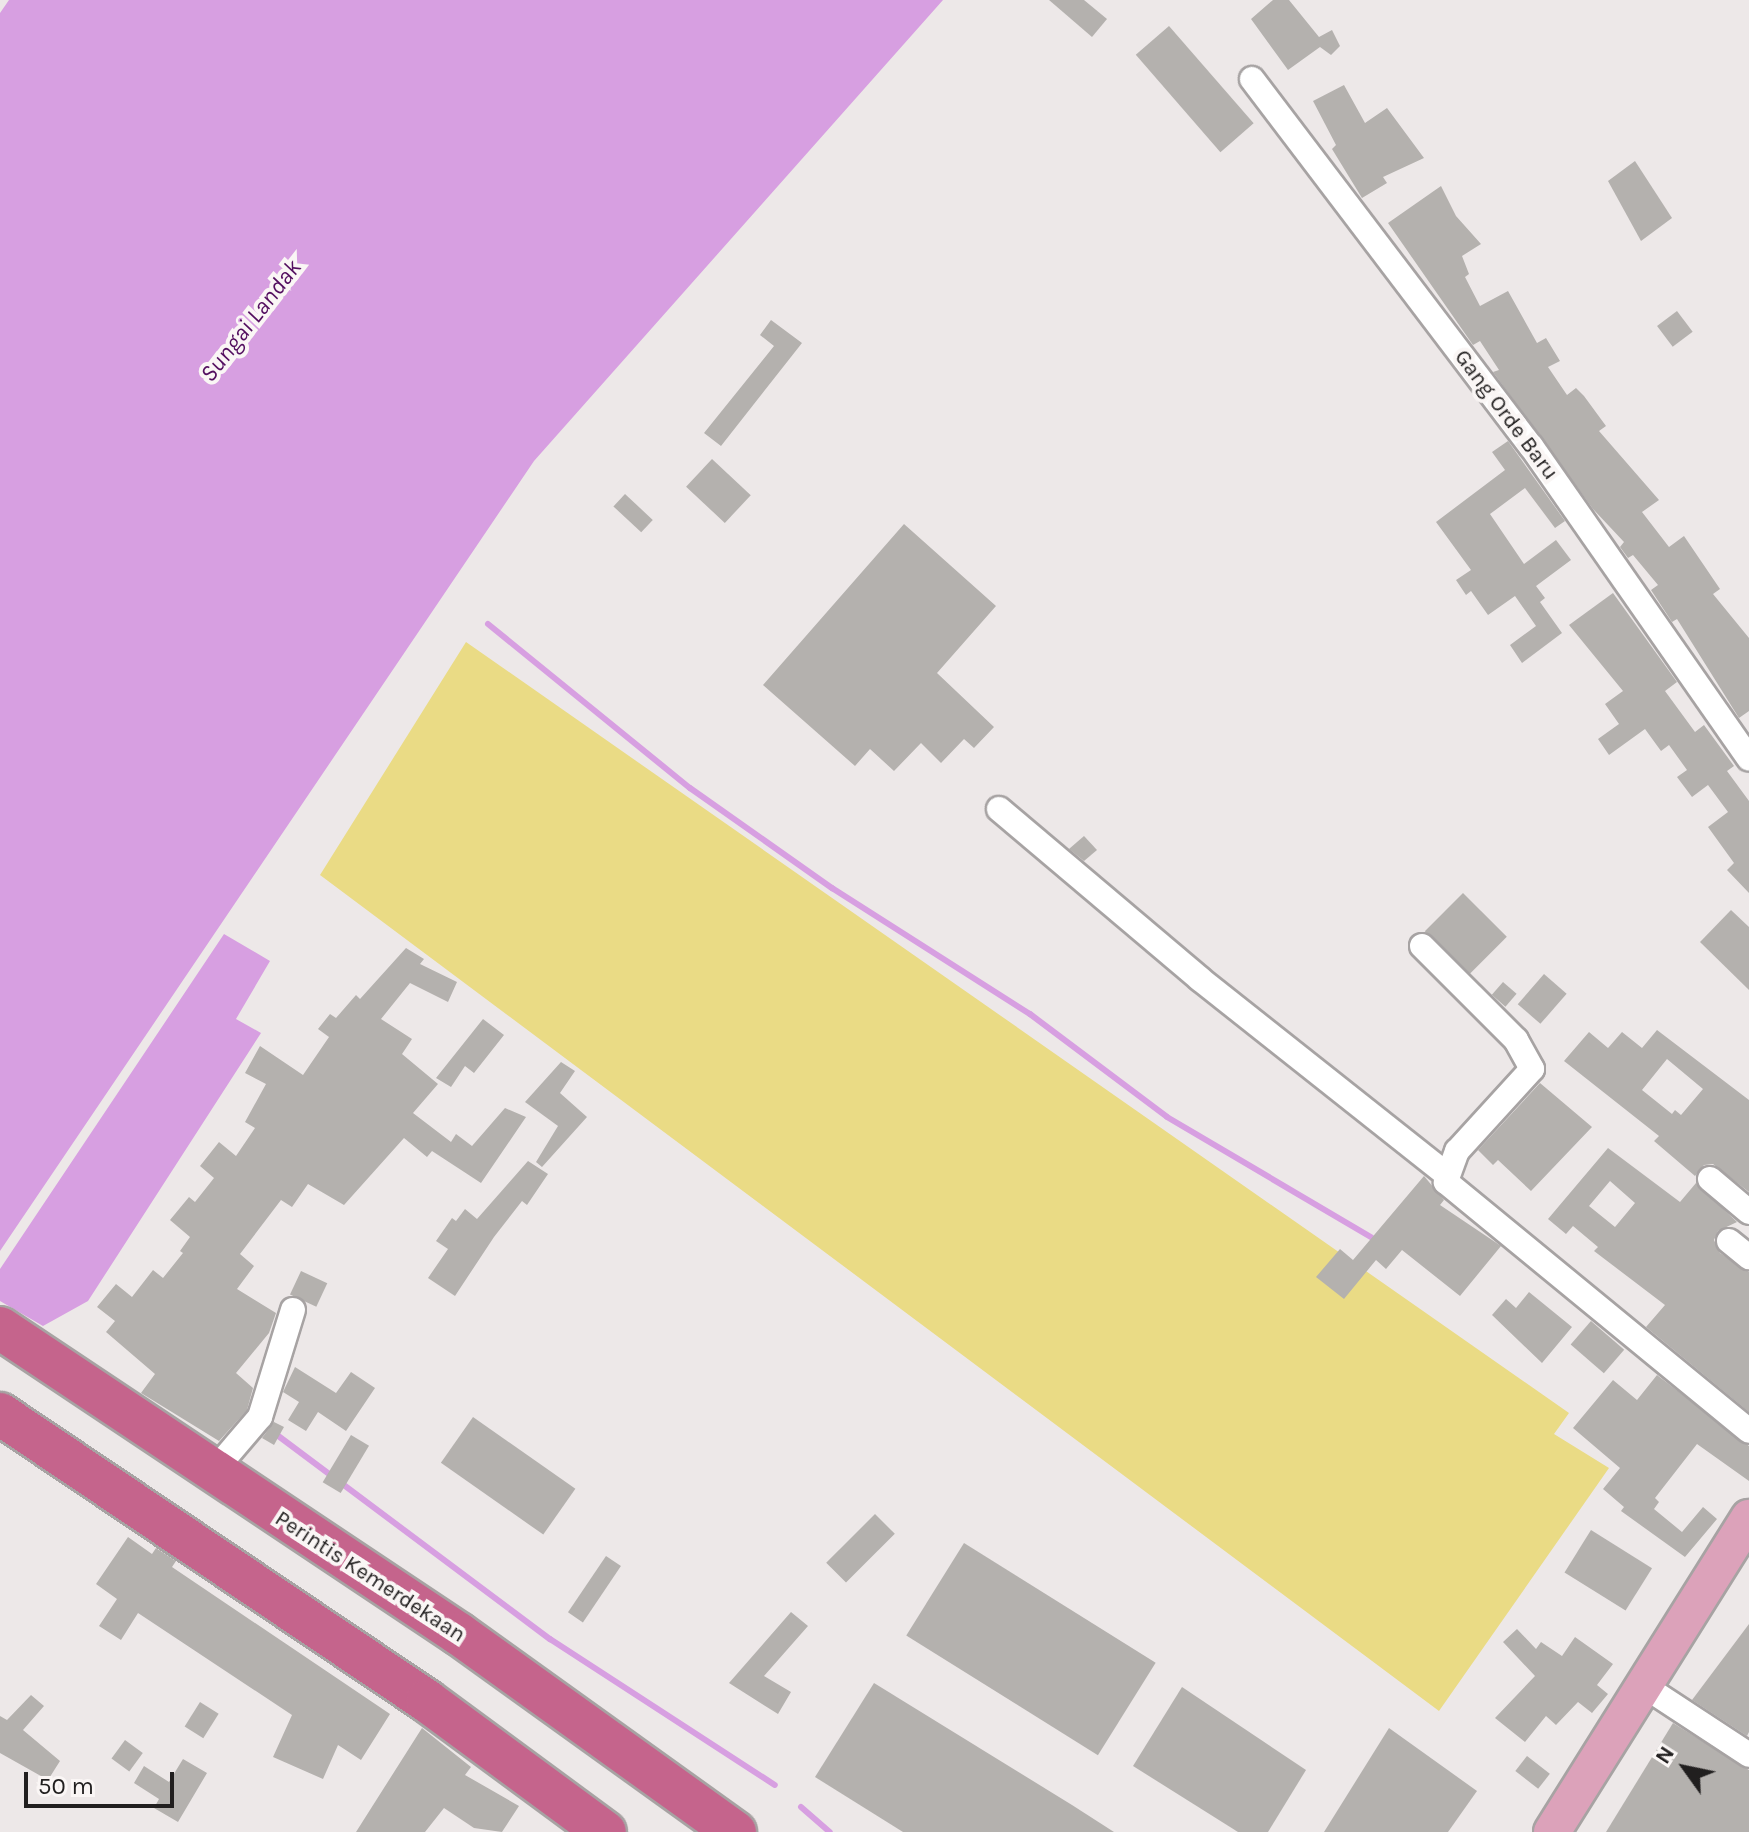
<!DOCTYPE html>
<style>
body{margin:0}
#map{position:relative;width:1749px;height:1832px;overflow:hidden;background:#ede8e8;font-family:Karla,sans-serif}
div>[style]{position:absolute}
.green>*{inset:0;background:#eadb85}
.water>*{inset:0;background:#d79fe1}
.stream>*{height:6px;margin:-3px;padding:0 3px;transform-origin:3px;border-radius:3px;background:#d79fe1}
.building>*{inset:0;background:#b4b1ae;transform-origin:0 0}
.roads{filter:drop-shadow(2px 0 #a7a3a3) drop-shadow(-2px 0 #a7a3a3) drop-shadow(0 2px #a7a3a3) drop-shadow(0 -2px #a7a3a3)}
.street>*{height:24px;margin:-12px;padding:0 12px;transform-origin:12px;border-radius:12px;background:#fff}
.primary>*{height:36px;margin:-18px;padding:0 18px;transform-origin:18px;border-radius:18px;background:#dca2ba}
.highway>*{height:42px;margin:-21px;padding:0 21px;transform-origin:21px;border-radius:21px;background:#c5648c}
span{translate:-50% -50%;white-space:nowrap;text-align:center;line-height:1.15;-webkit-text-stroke:8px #faf6f5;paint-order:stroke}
.street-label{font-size:22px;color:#211f1f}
.water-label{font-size:24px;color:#530e5f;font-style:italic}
.north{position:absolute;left:1645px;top:1728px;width:80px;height:80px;-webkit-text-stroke:6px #faf6f5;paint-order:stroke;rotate:303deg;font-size:22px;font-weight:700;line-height:32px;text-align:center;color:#211f1f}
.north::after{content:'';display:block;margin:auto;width:28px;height:36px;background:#211f1f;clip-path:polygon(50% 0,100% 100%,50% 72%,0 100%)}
.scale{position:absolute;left:24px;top:1772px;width:150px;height:36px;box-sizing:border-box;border:4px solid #211f1f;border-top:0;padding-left:10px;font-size:24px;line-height:28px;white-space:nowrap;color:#211f1f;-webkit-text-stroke:6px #faf6f5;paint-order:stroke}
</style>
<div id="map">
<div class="green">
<div style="clip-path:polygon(466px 642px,1569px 1413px,1554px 1434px,1609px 1468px,1439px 1711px,320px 875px)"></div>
</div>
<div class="water">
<div style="clip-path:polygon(9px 0,943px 0,534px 461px,0 1251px,0 13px)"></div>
<div style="clip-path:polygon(224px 934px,270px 961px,236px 1019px,261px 1033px,88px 1301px,43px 1326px,0 1301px,0 1269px)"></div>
</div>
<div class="stream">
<div style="left:488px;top:624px;width:260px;rotate:39.1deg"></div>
<div style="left:690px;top:788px;width:174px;rotate:35.2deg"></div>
<div style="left:832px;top:888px;width:235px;rotate:32.5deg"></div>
<div style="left:1030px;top:1014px;width:171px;rotate:36.9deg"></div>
<div style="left:1167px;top:1117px;width:237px;rotate:30.5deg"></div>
<div style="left:273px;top:1432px;width:346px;rotate:36.8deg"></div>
<div style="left:550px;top:1639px;width:268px;rotate:33deg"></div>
<div style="left:801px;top:1807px;width:38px;rotate:41deg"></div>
</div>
<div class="building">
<div style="clip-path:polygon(1049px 0,1084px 0,1107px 19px,1092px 37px)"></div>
<div style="clip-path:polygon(1273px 0,1289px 0,1319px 37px,1332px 30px,1340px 46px,1331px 55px,1320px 47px,1288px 70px,1251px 19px)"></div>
<div style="left:1169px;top:26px;width:129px;height:44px;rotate:49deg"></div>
<div style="clip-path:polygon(1344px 85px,1365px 123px,1387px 108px,1424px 158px,1383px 177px,1387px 183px,1362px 198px,1332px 149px,1336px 145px,1313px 101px)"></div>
<div style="clip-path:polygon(1635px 161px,1672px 218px,1641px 241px,1608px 181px)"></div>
<div style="clip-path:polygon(1441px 186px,1456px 216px,1481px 244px,1462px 256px,1469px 274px,1465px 277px,1480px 306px,1508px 291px,1537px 343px,1546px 338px,1560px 361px,1548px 367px,1567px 395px,1576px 388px,1584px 396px,1606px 426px,1599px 431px,1659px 500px,1642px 512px,1669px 547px,1684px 536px,1720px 589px,1713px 594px,1749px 638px,1749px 711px,1739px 718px,1677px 619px,1672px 622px,1651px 590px,1658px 585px,1633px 555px,1628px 558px,1620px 547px,1624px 542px,1593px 509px,1493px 372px,1499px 370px,1480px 341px,1473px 345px,1388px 223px)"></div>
<div style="left:1677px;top:311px;width:26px;height:25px;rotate:53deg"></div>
<div style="clip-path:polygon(771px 320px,802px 343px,721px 446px,704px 433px,774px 346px,760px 335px)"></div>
<div style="clip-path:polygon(1508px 441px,1565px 521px,1555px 528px,1525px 488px,1490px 514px,1524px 564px,1556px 540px,1571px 560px,1536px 586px,1545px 598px,1540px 602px,1562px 633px,1522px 663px,1510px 645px,1536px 626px,1515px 596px,1488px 615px,1471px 591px,1466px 595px,1456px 580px,1471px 570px,1436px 522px,1505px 470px,1492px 452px)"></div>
<div style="left:712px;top:459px;width:53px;height:38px;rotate:43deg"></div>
<div style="left:625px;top:494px;width:38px;height:17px;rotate:43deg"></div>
<div style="clip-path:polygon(904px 524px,996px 606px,937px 673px,994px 727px,974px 748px,964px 739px,941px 763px,921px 743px,894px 771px,870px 749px,855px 766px,763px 685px)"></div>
<div style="clip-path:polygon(1613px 593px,1677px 682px,1665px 691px,1695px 732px,1704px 725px,1734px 766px,1727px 771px,1749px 801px,1749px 893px,1727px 870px,1734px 863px,1708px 827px,1728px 812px,1708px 785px,1692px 797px,1677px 777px,1687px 770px,1669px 745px,1661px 751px,1645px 729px,1609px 755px,1598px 739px,1619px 724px,1605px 704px,1623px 691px,1569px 625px)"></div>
<div style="clip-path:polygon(1084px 836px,1097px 850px,1084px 861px,1069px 849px)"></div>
<div style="left:1463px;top:893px;width:62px;height:54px;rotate:45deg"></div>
<div style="clip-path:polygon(1731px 910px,1749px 927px,1749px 990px,1700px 942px)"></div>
<div style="clip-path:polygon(406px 948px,424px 959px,420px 964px,457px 982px,448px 1002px,410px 983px,381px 1019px,412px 1039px,402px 1054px,438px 1084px,413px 1113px,451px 1142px,456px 1134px,472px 1146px,505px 1108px,526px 1117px,481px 1183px,432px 1151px,427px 1157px,404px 1138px,344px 1205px,308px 1184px,292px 1207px,281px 1200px,240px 1254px,254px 1266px,237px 1289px,276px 1313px,269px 1333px,236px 1373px,253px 1388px,247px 1410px,219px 1441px,141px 1393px,155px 1374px,106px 1332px,115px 1321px,97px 1307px,116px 1284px,132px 1297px,153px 1270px,163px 1278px,183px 1253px,180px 1251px,190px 1237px,170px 1220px,189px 1197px,195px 1202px,214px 1178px,200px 1166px,219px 1142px,236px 1156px,255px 1128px,245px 1122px,266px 1084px,245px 1073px,260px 1046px,303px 1075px,329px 1037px,318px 1029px,330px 1014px,336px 1018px,356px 995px,360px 999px)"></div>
<div style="left:1544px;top:974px;width:30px;height:40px;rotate:41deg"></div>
<div style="left:1503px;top:982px;width:18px;height:17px;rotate:41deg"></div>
<div style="clip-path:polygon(483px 1019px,504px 1035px,474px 1073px,465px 1066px,451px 1087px,436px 1078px)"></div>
<div style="clip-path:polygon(evenodd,1657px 1030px,1749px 1100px,1749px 1192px,1713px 1164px,1704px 1165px,1695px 1176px,1654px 1141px,1659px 1136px,1564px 1061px,1589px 1032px,1608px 1048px,1622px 1032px,1642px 1048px,1657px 1030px,1667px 1059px,1703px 1089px,1681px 1115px,1675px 1110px,1672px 1114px,1642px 1090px,1667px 1059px)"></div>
<div style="clip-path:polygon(561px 1062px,575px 1071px,560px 1093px,587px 1117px,542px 1167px,536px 1162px,558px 1126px,525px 1102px)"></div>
<div style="clip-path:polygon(1540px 1083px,1592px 1127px,1531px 1191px,1498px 1160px,1493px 1165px,1478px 1150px)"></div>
<div style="clip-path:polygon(evenodd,1608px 1148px,1680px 1202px,1696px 1183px,1737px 1222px,1718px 1231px,1714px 1240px,1720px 1253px,1749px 1272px,1749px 1412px,1646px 1327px,1665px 1305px,1594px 1251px,1598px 1247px,1573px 1226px,1566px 1234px,1548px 1219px,1608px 1148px,1610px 1181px,1635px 1203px,1615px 1227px,1589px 1206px,1610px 1181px)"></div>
<div style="clip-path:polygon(528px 1161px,548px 1174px,527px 1205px,522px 1201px,494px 1237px,455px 1296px,428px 1278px,448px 1249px,436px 1241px,452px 1218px,456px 1221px,465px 1209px,477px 1219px)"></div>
<div style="clip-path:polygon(1424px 1176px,1444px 1200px,1440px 1205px,1501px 1246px,1460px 1296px,1402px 1250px,1386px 1269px,1376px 1260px,1344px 1299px,1316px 1277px,1340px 1249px,1353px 1260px)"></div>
<div style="left:301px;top:1271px;width:29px;height:26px;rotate:25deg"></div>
<div style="clip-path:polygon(1529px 1292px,1572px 1327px,1542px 1363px,1492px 1315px,1506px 1299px,1516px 1308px)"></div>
<div style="left:1591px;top:1321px;width:44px;height:31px;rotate:41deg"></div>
<div style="clip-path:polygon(295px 1367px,336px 1393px,351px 1372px,375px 1388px,346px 1431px,318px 1412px,306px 1431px,288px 1420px,299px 1402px,283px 1392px)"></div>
<div style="clip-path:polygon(1657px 1375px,1749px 1446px,1749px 1481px,1697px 1444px,1655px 1498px,1659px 1502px,1654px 1509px,1682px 1532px,1703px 1507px,1717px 1519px,1685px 1557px,1621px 1511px,1624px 1507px,1603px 1489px,1620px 1468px,1573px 1428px,1613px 1380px,1637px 1400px)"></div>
<div style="left:473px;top:1417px;width:125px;height:56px;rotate:35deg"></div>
<div style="clip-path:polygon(274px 1422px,284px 1427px,274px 1445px,262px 1438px)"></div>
<div style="left:351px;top:1435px;width:21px;height:55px;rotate:31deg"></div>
<div style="left:875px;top:1514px;width:28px;height:69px;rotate:45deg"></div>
<div style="left:1591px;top:1530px;width:72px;height:50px;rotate:32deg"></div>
<div style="clip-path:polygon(128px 1537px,152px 1554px,156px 1548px,176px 1561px,172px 1567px,390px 1714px,361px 1760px,338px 1745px,323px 1779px,273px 1757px,292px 1715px,138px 1613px,121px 1640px,99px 1626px,117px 1599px,96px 1584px)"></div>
<div style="left:964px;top:1543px;width:226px;height:109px;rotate:32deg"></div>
<div style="left:606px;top:1556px;width:18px;height:68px;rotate:34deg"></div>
<div style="clip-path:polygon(791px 1612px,808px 1626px,764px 1676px,791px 1692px,778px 1714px,729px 1683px)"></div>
<div style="clip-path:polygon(1749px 1624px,1749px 1732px,1747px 1736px,1692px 1700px)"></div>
<div style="clip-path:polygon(1517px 1629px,1536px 1649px,1541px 1642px,1562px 1656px,1575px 1637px,1613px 1664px,1597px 1685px,1608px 1694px,1592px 1713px,1578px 1702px,1556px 1725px,1546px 1716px,1525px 1742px,1495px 1718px,1535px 1676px,1503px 1642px)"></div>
<div style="clip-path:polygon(874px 1683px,1072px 1805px,1114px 1832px,903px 1832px,815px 1777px)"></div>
<div style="clip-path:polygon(1182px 1687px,1306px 1770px,1268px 1832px,1238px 1832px,1133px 1766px)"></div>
<div style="clip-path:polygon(31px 1695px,44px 1706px,23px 1730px,60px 1761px,48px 1780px,0 1753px,0 1716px,7px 1720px)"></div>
<div style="left:200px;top:1702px;width:22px;height:29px;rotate:32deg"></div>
<div style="clip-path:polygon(1673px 1723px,1749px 1770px,1749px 1832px,1606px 1832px)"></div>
<div style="clip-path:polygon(422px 1728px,471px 1767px,465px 1775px,519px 1806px,502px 1832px,474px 1828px,444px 1808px,425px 1832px,356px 1832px)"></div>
<div style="clip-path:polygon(1389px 1728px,1477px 1791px,1448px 1832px,1324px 1832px)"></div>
<div style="left:125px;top:1740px;width:22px;height:23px;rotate:36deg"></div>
<div style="left:1527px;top:1756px;width:29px;height:19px;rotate:38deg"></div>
<div style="clip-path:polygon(183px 1759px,207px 1773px,178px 1822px,154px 1808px,159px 1799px,134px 1783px,144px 1766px,169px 1782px)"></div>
</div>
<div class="roads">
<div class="street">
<div style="left:1252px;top:79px;width:461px;rotate:52.8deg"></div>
<div style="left:1531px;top:446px;width:381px;rotate:55.1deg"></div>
<div style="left:999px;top:809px;width:263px;rotate:40.2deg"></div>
<div style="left:1200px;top:979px;width:315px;rotate:38.4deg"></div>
<div style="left:1422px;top:946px;width:133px;rotate:45deg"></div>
<div style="left:1516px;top:1040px;width:33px;rotate:61deg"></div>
<div style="left:1532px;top:1069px;width:111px;rotate:132.4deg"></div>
<div style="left:1457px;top:1151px;width:33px;rotate:110deg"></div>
<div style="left:1446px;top:1182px;width:392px;rotate:39.4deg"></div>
<div style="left:1710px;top:1179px;width:51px;rotate:40.2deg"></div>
<div style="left:1729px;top:1241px;width:26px;rotate:39deg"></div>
<div style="left:212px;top:1473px;width:74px;rotate:-49.4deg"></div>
<div style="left:260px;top:1417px;width:112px;rotate:-72.9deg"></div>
<div style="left:1641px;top:1684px;width:129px;rotate:33.3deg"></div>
</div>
<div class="primary">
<div style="left:1552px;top:1832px;width:371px;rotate:-57.9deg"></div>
</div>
<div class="highway">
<div style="left:0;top:1328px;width:552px;rotate:33.69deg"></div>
<div style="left:459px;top:1634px;width:340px;rotate:35.7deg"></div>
<div style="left:0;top:1414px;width:514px;rotate:33.91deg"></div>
<div style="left:427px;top:1701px;width:221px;rotate:36.4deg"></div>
</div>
</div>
<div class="street-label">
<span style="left:1506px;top:415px;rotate:53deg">Gang Orde Baru</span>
<span style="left:370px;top:1577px;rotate:33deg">Perintis Kemerdekaan</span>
</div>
<div class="water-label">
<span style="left:251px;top:321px;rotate:-52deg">Sungai Landak</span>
</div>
<div class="north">N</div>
<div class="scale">50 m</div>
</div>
